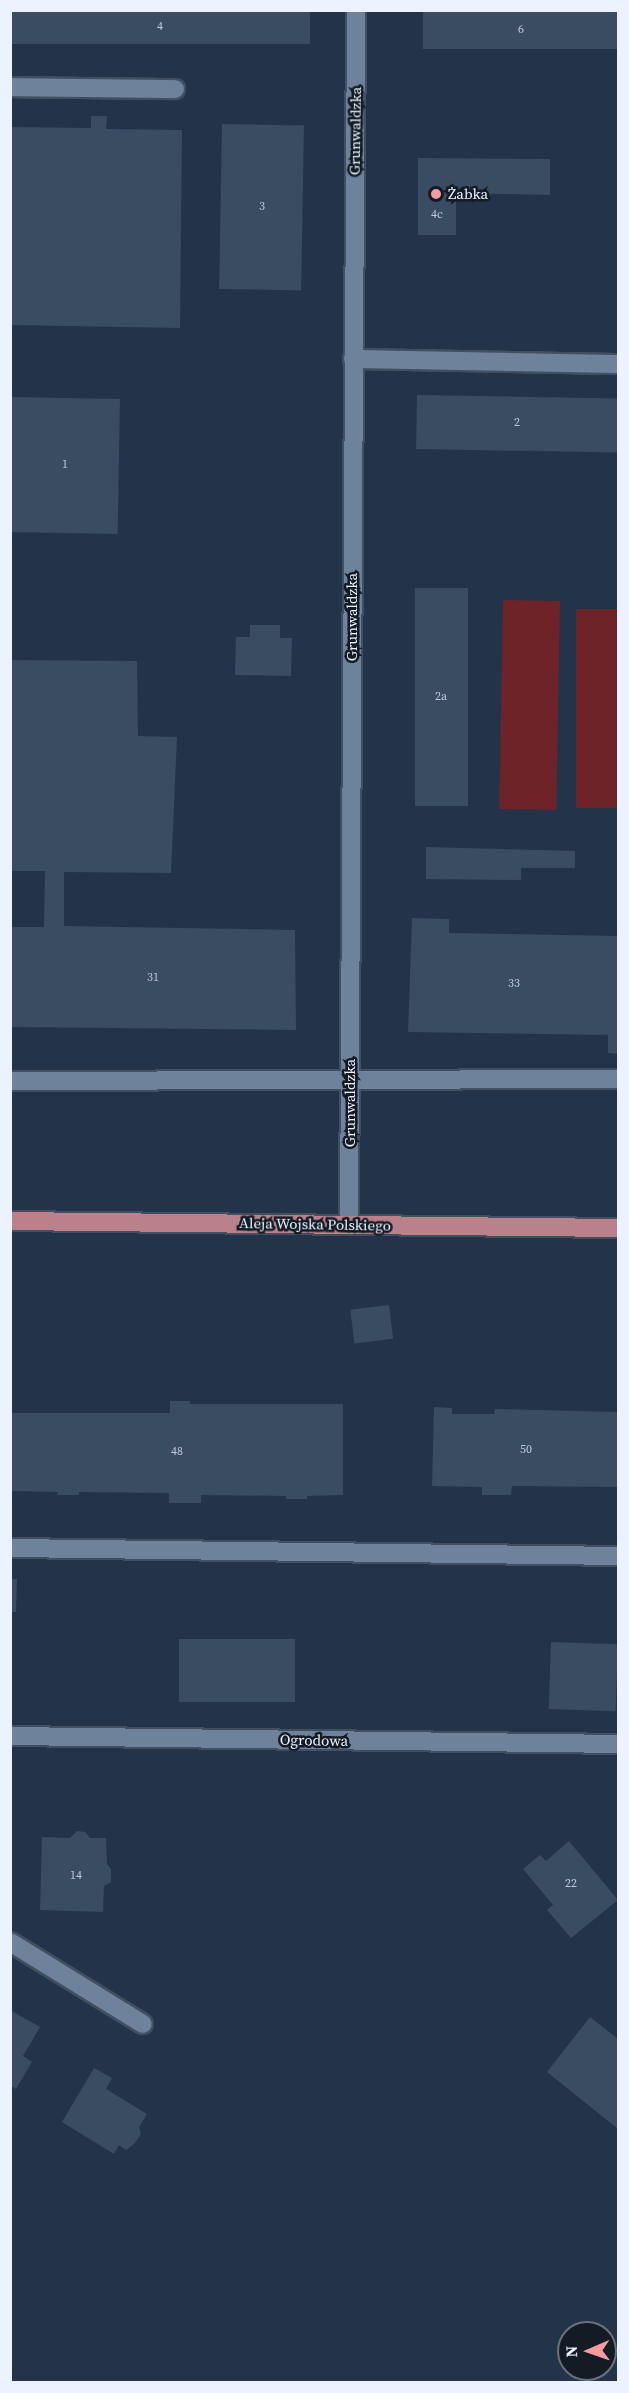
<!DOCTYPE html>
<meta charset="utf-8">
<style>
body{margin:0}
#map{position:relative;width:629px;height:2393px;overflow:hidden;background:#23344a;font-family:"Source Serif 4",serif}
div>[style]{position:absolute}
.green>*{inset:0;background:#6d2328;transform-origin:0 0}
.building>*{inset:0;background:#394c62;transform-origin:0 0}
.roads{filter:drop-shadow(2px 0 #414f61) drop-shadow(-2px 0 #414f61) drop-shadow(0 2px #414f61) drop-shadow(0 -2px #414f61)}
.minor>*{height:18px;margin:-9px;padding:0 9px;transform-origin:9px;border-radius:9px;background:#6e829b}
.major>*{height:18px;margin:-9px;padding:0 9px;transform-origin:9px;border-radius:9px;background:#bb818b}
.dots>*{width:16px;height:16px;translate:-50% -50%;box-sizing:border-box;border:3px solid #131b25;border-radius:50%}
span{translate:-50% -50%;white-space:nowrap;text-align:center;line-height:1.15;-webkit-text-stroke:5px #131b25;paint-order:stroke}
.number-label{font-size:12px;color:#bec9d8}
.number-label span{-webkit-text-stroke-width:0}
.street-label{font-size:15px;color:#eaf3ff}
.poi-label{font-size:15px;color:#eaf3ff}
.left{translate:0 -50%;text-align:left}
.frame{position:absolute;inset:0;border:12px solid #eaf3ff;pointer-events:none}
.north{position:absolute;left:557px;top:2321px;width:60px;height:60px;box-sizing:border-box;background:#131b25;border:2px solid #69717c;border-radius:50%;rotate:268deg;font-size:16px;font-weight:700;line-height:24px;text-align:center;color:#eaf3ff}
.north::after{content:'';display:block;margin:auto;width:21px;height:27px;background:#f59b9b;clip-path:polygon(50% 0,100% 100%,50% 72%,0 100%)}
</style>
<div id="map">
<div class="green">
<div style="left:503px;top:600px;width:57px;height:209px;rotate:1deg"></div>
<div style="left:576px;top:609px;width:42px;height:199px"></div>
</div>
<div class="building">
<div style="left:10px;top:10px;width:300px;height:34px"></div>
<div style="left:423px;top:10px;width:195px;height:39px"></div>
<div style="clip-path:polygon(91px 116px,107px 116px,106px 129px,182px 130px,180px 328px,10px 325px,10px 127px,91px 128px)"></div>
<div style="left:222px;top:124px;width:82px;height:165px;rotate:1deg"></div>
<div style="clip-path:polygon(418px 158px,550px 159px,550px 195px,456px 193px,456px 235px,418px 235px)"></div>
<div style="left:417px;top:395px;width:201px;height:54px;rotate:1deg"></div>
<div style="left:10px;top:397px;width:110px;height:135px;rotate:1deg"></div>
<div style="left:468px;top:588px;width:218px;height:53px;rotate:90deg"></div>
<div style="clip-path:polygon(250px 625px,280px 625px,280px 638px,292px 638px,291px 676px,235px 675px,236px 637px,250px 637px)"></div>
<div style="clip-path:polygon(10px 660px,137px 661px,138px 736px,177px 737px,171px 873px,64px 872px,64px 926px,295px 930px,296px 1030px,10px 1027px,10px 927px,44px 927px,45px 871px,10px 871px)"></div>
<div style="clip-path:polygon(426px 847px,575px 851px,575px 868px,521px 868px,521px 880px,426px 879px)"></div>
<div style="clip-path:polygon(412px 918px,449px 919px,449px 933px,618px 936px,618px 1054px,608px 1053px,608px 1035px,408px 1032px)"></div>
<div style="left:389px;top:1305px;width:34px;height:39px;rotate:83deg"></div>
<div style="clip-path:polygon(170px 1401px,190px 1401px,190px 1404px,343px 1404px,343px 1495px,307px 1496px,307px 1499px,286px 1499px,286px 1496px,201px 1495px,201px 1503px,169px 1503px,169px 1493px,79px 1492px,79px 1495px,57px 1495px,58px 1492px,10px 1491px,10px 1413px,170px 1413px)"></div>
<div style="clip-path:polygon(434px 1407px,452px 1408px,452px 1414px,494px 1414px,495px 1409px,618px 1412px,618px 1487px,512px 1486px,511px 1495px,482px 1495px,482px 1487px,432px 1486px)"></div>
<div style="clip-path:polygon(10px 1579px,17px 1579px,16px 1612px,10px 1612px)"></div>
<div style="left:295px;top:1639px;width:63px;height:116px;rotate:90deg"></div>
<div style="left:551px;top:1642px;width:67px;height:67px;rotate:2deg"></div>
<div style="clip-path:polygon(77px 1831px,85px 1832px,90px 1838px,106px 1838px,107px 1864px,111px 1869px,111px 1882px,104px 1886px,103px 1912px,40px 1910px,42px 1837px,70px 1838px)"></div>
<div style="clip-path:polygon(569px 1841px,618px 1900px,571px 1938px,547px 1910px,553px 1905px,523px 1869px,540px 1855px,546px 1861px)"></div>
<div style="clip-path:polygon(10px 2010px,40px 2027px,23px 2056px,32px 2062px,16px 2089px,10px 2085px)"></div>
<div style="clip-path:polygon(590px 2017px,618px 2039px,618px 2129px,547px 2072px)"></div>
<div style="clip-path:polygon(94px 2068px,112px 2078px,106px 2089px,147px 2114px,139px 2127px,141px 2134px,135px 2143px,126px 2150px,119px 2145px,114px 2154px,62px 2122px)"></div>
</div>
<div class="roads">
<div class="minor">
<div style="left:10px;top:87px;width:165px;rotate:0.7deg"></div>
<div style="left:353px;top:359px;width:265px;rotate:1.1deg"></div>
<div style="left:10px;top:1081px;width:608px;rotate:-0.19deg"></div>
<div style="left:349px;top:1224px;width:1214px;rotate:-89.67deg"></div>
<div style="left:10px;top:1548px;width:608px;rotate:0.75deg"></div>
<div style="left:10px;top:1736px;width:608px;rotate:0.75deg"></div>
<div style="left:10px;top:1942px;width:156px;rotate:31.7deg"></div>
</div>
<div class="major">
<div style="left:10px;top:1221px;width:608px;rotate:0.66deg"></div>
</div>
</div>
<div class="dots">
<div style="left:436px;top:194px;background:#f59b9b"></div>
</div>
<div class="number-label">
<span style="left:160px;top:27px">4</span>
<span style="left:521px;top:30px">6</span>
<span style="left:262px;top:207px">3</span>
<span style="left:437px;top:215px">4c</span>
<span style="left:517px;top:423px">2</span>
<span style="left:65px;top:465px">1</span>
<span style="left:441px;top:697px">2a</span>
<span style="left:153px;top:978px">31</span>
<span style="left:514px;top:984px">33</span>
<span style="left:526px;top:1450px">50</span>
<span style="left:177px;top:1452px">48</span>
<span style="left:76px;top:1876px">14</span>
<span style="left:571px;top:1884px">22</span>
</div>
<div class="street-label">
<span style="left:355px;top:131px;rotate:-89deg">Grunwaldzka</span>
<span style="left:352px;top:617px;rotate:-90deg">Grunwaldzka</span>
<span style="left:350px;top:1103px;rotate:-90deg">Grunwaldzka</span>
<span style="left:315px;top:1224px;rotate:1deg">Aleja Wojska Polskiego</span>
<span style="left:314px;top:1740px;rotate:1deg">Ogrodowa</span>
</div>
<div class="poi-label">
<span class="left" style="left:448px;top:194px">Żabka</span>
</div>
<div class="frame"></div>
<div class="north">N</div>
</div>
